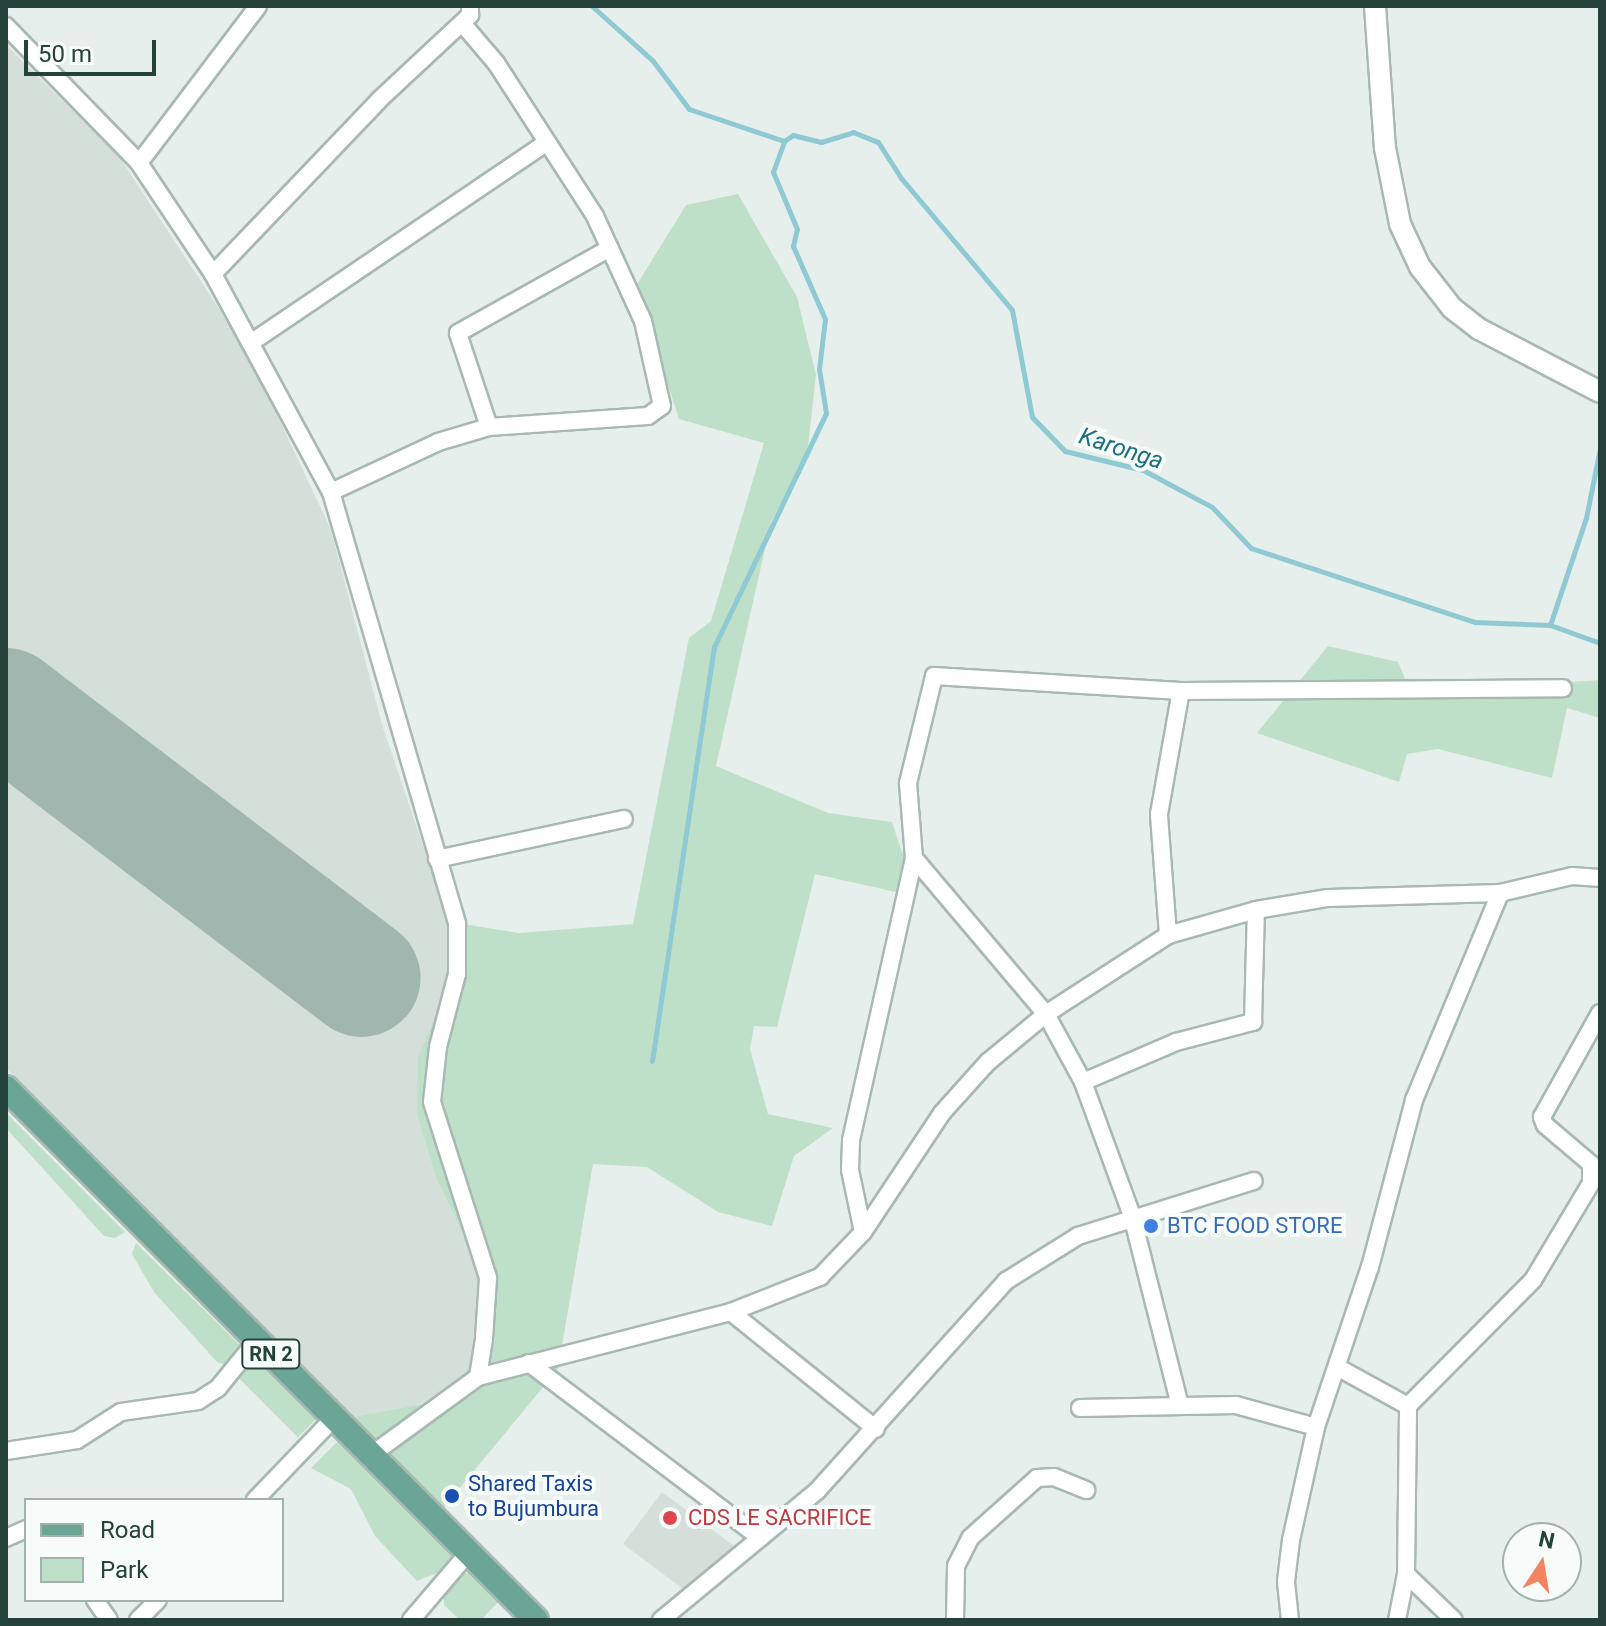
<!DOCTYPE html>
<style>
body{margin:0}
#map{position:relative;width:1606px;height:1626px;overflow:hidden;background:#e6efeb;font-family:Roboto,sans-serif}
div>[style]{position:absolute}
.built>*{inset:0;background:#d4dfda}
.green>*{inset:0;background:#bfe0c8;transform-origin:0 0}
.stream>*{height:5px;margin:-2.5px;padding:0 2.5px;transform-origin:2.5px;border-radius:2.5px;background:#8ec9d4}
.runway>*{height:118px;margin:-59px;padding:0 59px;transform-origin:59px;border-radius:59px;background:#a2b6b0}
.roads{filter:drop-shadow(2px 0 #a8b8b2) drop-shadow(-2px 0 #a8b8b2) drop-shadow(0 2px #a8b8b2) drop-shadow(0 -2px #a8b8b2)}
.minor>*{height:16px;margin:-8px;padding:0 8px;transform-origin:8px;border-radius:8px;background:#fff}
.tertiary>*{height:20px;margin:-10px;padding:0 10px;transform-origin:10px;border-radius:10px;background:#fff}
.primary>*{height:24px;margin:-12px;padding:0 12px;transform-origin:12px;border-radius:12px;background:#6aa596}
.dots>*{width:22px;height:22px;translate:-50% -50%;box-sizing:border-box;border:4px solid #f7fbf9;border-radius:50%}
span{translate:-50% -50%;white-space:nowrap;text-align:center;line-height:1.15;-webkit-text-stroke:8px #f7fbf9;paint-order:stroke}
.shield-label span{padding:2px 6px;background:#f7fbf9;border:2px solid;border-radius:6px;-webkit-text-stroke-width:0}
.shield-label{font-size:20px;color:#24423a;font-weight:700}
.shop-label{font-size:22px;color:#366cbe}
.left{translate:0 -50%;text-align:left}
.transit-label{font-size:22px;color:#164399}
.health-label{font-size:22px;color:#be3a42}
.water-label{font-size:24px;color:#1c6f80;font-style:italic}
.frame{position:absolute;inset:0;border:8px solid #24423a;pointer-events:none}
.legend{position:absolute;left:24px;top:1498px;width:260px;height:104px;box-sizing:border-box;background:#f7fbf9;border:2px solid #a3b1ad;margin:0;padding:10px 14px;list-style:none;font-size:24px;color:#24423a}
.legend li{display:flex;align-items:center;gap:16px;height:40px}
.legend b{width:40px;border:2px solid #a3b1ad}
.north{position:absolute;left:1502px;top:1522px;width:80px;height:80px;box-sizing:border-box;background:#f7fbf9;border:2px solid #a3b1ad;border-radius:50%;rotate:12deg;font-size:22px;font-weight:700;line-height:32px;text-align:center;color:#24423a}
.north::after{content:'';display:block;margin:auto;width:28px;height:36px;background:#f4845f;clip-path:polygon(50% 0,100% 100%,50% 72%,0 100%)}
.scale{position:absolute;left:24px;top:40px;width:132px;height:36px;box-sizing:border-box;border:4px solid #24423a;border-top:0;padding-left:10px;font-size:24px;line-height:28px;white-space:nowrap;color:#24423a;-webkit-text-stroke:6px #f7fbf9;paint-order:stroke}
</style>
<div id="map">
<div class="built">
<div style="clip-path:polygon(6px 45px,118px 155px,248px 353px,331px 530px,383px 728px,449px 922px,453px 954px,417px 1115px,436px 1178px,484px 1279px,482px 1328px,461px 1385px,417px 1405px,347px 1418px,6px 1068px)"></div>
<div style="clip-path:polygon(662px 1492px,738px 1549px,687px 1592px,623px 1544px)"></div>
</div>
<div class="green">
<div style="clip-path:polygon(738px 194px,797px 297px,816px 375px,807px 455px,771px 522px,716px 766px,828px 813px,892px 822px,905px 861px,896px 892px,815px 874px,777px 1027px,754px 1026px,750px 1049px,768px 1114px,833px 1128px,794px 1156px,772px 1226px,718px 1212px,647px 1167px,593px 1164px,558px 1369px,440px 1512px,347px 1418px,449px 1399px,461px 1385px,482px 1328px,484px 1278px,436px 1178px,417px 1115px,418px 1057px,446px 992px,453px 954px,449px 922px,519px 933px,633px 924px,689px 638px,711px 621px,764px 443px,679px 419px,636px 286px,686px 205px)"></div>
<div style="clip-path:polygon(1328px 646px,1398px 662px,1411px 693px,1600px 680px,1600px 718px,1567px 708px,1552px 778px,1438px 749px,1407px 754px,1399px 782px,1257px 733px)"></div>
<div style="clip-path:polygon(6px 1113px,125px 1232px,115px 1238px,104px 1236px,6px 1128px)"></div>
<div style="clip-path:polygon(136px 1243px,242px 1347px,226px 1365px,217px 1362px,154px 1292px,132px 1254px)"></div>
<div style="left:254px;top:1358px;width:87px;height:25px;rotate:45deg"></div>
<div style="clip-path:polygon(338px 1441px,457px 1556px,442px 1571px,417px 1581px,375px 1536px,351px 1489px,311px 1468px)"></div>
<div style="clip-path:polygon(473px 1572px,501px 1599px,481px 1620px,460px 1620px,444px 1605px,444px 1593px,459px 1575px)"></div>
</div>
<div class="stream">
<div style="left:592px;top:6px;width:82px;rotate:42deg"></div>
<div style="left:653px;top:61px;width:60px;rotate:53.1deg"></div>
<div style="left:689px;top:109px;width:100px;rotate:18.6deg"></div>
<div style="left:784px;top:141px;width:11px;rotate:-34deg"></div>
<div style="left:793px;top:135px;width:29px;rotate:14deg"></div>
<div style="left:821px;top:142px;width:34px;rotate:-17deg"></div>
<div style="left:853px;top:132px;width:27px;rotate:22deg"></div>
<div style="left:878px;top:142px;width:43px;rotate:57.4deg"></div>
<div style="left:901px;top:178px;width:172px;rotate:49.9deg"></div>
<div style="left:1012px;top:310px;width:109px;rotate:79.4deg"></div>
<div style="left:1032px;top:417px;width:47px;rotate:45.9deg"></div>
<div style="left:1065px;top:451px;width:80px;rotate:13.7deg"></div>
<div style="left:1143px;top:470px;width:78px;rotate:28.2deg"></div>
<div style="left:1212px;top:507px;width:57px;rotate:46.4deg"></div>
<div style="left:1251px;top:548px;width:236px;rotate:18.3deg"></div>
<div style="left:1475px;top:622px;width:75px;rotate:2.3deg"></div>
<div style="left:1550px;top:625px;width:53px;rotate:19.8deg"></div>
<div style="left:1550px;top:625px;width:113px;rotate:-71.4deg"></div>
<div style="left:1586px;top:518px;width:71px;rotate:-78.7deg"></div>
<div style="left:652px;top:1061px;width:419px;rotate:-81.5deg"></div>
<div style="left:714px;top:647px;width:259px;rotate:-64.4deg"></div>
<div style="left:826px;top:413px;width:45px;rotate:-99deg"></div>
<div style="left:819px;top:369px;width:50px;rotate:-83.2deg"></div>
<div style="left:825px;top:319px;width:80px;rotate:-113.7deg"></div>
<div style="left:793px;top:246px;width:17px;rotate:-77deg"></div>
<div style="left:797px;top:229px;width:62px;rotate:-112.8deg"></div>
<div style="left:773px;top:172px;width:33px;rotate:-70deg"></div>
</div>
<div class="runway">
<div style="left:6px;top:707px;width:447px;rotate:37.3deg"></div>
</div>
<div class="roads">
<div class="minor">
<div style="left:6px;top:26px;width:191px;rotate:45.8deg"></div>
<div style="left:139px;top:163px;width:133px;rotate:56.3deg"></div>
<div style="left:213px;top:274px;width:248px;rotate:61.6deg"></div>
<div style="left:331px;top:492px;width:450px;rotate:73.7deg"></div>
<div style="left:457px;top:924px;width:50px;rotate:90deg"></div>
<div style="left:457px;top:974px;width:75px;rotate:104.6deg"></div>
<div style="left:438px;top:1047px;width:55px;rotate:96.2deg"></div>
<div style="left:432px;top:1102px;width:185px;rotate:72.3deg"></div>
<div style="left:488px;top:1278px;width:61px;rotate:93.8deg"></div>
<div style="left:484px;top:1339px;width:38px;rotate:99deg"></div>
<div style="left:478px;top:1377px;width:132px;rotate:143.9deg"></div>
<div style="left:139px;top:163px;width:197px;rotate:-52.8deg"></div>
<div style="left:213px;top:274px;width:240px;rotate:-46.3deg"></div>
<div style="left:379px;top:100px;width:125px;rotate:-43deg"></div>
<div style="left:470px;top:15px;width:9px;rotate:-90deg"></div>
<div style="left:252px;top:342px;width:356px;rotate:-34.1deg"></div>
<div style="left:489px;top:427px;width:99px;rotate:-108.3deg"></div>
<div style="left:458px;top:333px;width:174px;rotate:-29.2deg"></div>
<div style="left:331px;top:492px;width:118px;rotate:-25deg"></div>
<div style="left:438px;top:442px;width:53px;rotate:-16.4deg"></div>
<div style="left:489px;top:427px;width:159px;rotate:-4deg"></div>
<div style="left:648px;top:416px;width:17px;rotate:-36deg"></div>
<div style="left:662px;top:406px;width:87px;rotate:-102.6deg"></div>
<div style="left:643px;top:321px;width:115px;rotate:-114.6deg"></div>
<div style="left:595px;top:216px;width:182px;rotate:-122.9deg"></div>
<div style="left:496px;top:63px;width:52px;rotate:-130.4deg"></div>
<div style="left:914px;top:858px;width:204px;rotate:49.8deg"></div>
<div style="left:1046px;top:1014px;width:77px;rotate:61.4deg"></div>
<div style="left:1083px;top:1082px;width:143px;rotate:69.9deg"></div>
<div style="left:1132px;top:1216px;width:192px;rotate:75.8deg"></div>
<div style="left:437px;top:859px;width:191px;rotate:-12.1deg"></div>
<div style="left:1168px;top:935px;width:121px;rotate:-94.3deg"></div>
<div style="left:1159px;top:814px;width:125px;rotate:-79.9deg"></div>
<div style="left:1083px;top:1082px;width:101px;rotate:-23.3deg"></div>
<div style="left:1176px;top:1042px;width:80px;rotate:-14.6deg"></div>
<div style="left:1253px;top:1022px;width:112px;rotate:-88.5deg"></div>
<div style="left:863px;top:1232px;width:63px;rotate:-101.8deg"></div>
<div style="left:850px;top:1170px;width:30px;rotate:-88deg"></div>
<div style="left:851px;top:1140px;width:289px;rotate:-77.4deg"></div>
<div style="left:914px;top:858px;width:75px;rotate:-94.6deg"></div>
<div style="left:908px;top:783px;width:110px;rotate:-76.3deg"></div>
<div style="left:934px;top:676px;width:247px;rotate:3.5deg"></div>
<div style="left:1181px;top:691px;width:382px;rotate:-0.4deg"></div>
<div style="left:731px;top:1312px;width:186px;rotate:38.9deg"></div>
<div style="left:529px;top:1363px;width:287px;rotate:37.1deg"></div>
<div style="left:1339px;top:1368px;width:79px;rotate:28.8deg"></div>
<div style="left:478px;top:1377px;width:261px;rotate:-14.4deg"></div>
<div style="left:731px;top:1312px;width:96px;rotate:-21.5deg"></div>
<div style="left:820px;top:1277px;width:62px;rotate:-46.3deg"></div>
<div style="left:863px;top:1232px;width:143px;rotate:-56.4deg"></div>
<div style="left:942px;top:1113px;width:69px;rotate:-48deg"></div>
<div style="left:988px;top:1062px;width:75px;rotate:-39.6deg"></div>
<div style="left:1046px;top:1014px;width:145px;rotate:-32.9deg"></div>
<div style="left:1168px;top:935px;width:91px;rotate:-15.9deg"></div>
<div style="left:1256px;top:910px;width:73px;rotate:-9.5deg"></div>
<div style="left:1328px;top:898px;width:172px;rotate:-1.7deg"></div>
<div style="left:1500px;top:893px;width:74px;rotate:-13.3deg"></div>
<div style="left:1572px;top:876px;width:28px;rotate:4deg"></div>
<div style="left:1080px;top:1408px;width:156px;rotate:-1.1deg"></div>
<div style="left:1236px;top:1405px;width:83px;rotate:15.4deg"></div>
<div style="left:6px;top:1451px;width:72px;rotate:-8.8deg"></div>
<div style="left:77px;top:1440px;width:52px;rotate:-32.5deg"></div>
<div style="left:121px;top:1412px;width:78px;rotate:-8.1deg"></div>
<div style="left:198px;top:1401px;width:24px;rotate:-33deg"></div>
<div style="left:218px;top:1388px;width:62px;rotate:-50.9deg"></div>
<div style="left:255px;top:1500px;width:115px;rotate:-46.1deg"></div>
<div style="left:6px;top:1538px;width:22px;rotate:-24deg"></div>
<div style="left:1406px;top:1574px;width:66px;rotate:43.8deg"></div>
<div style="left:95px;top:1600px;width:24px;rotate:55deg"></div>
<div style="left:138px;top:1620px;width:28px;rotate:-45deg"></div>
<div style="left:411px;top:1620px;width:89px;rotate:-49.5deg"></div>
<div style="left:661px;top:1620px;width:202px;rotate:-39.6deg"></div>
<div style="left:817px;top:1491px;width:283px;rotate:-48deg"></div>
<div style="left:1006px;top:1281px;width:85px;rotate:-32deg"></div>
<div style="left:1078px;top:1236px;width:184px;rotate:-17.4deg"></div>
<div style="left:955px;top:1620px;width:54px;rotate:-88.9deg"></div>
<div style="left:956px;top:1566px;width:31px;rotate:-63deg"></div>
<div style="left:970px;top:1538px;width:90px;rotate:-41.8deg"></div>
<div style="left:1037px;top:1478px;width:17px;rotate:-3deg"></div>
<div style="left:1054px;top:1477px;width:35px;rotate:22deg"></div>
<div style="left:1290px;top:1620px;width:39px;rotate:-96deg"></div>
<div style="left:1286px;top:1581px;width:41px;rotate:-83deg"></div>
<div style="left:1291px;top:1540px;width:116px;rotate:-77.5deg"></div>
<div style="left:1316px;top:1427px;width:169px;rotate:-71.4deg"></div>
<div style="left:1370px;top:1267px;width:173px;rotate:-75.2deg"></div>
<div style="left:1414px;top:1100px;width:224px;rotate:-67.4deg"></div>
<div style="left:1397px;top:1620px;width:47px;rotate:-78.9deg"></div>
<div style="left:1406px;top:1574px;width:168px;rotate:-89.3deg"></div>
<div style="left:1408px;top:1406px;width:177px;rotate:-45.2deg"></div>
<div style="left:1533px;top:1280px;width:113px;rotate:-59.1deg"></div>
<div style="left:1591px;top:1183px;width:19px;rotate:-90deg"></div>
<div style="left:1591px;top:1164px;width:60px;rotate:-139.7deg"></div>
<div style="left:1545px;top:1125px;width:9px;rotate:-111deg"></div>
<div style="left:1542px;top:1117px;width:119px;rotate:-60.9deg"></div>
</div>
<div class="tertiary">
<div style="left:1375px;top:6px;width:142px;rotate:86deg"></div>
<div style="left:1385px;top:148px;width:77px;rotate:78.8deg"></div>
<div style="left:1400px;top:224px;width:47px;rotate:65.1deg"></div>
<div style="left:1420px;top:267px;width:52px;rotate:52deg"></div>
<div style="left:1452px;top:308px;width:34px;rotate:38deg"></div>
<div style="left:1479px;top:329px;width:136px;rotate:27.5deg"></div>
</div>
<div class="primary">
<div style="left:6px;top:1088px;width:751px;rotate:45.11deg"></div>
</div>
</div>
<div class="dots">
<div style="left:1151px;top:1226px;background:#3f7fe0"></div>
<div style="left:452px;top:1496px;background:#1a4fb4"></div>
<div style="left:670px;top:1518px;background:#e0444e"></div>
</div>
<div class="shield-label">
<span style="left:271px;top:1354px">RN 2</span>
</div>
<div class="shop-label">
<span class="left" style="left:1167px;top:1226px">BTC FOOD STORE</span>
</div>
<div class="transit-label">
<span class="left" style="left:468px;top:1496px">Shared Taxis<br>to Bujumbura</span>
</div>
<div class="health-label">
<span class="left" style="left:688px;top:1518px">CDS LE SACRIFICE</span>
</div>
<div class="water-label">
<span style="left:1121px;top:449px;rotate:18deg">Karonga</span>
</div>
<div class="frame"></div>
<ul class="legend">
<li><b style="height:10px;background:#6aa596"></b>Road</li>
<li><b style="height:22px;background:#bfe0c8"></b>Park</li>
</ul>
<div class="north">N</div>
<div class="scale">50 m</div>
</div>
